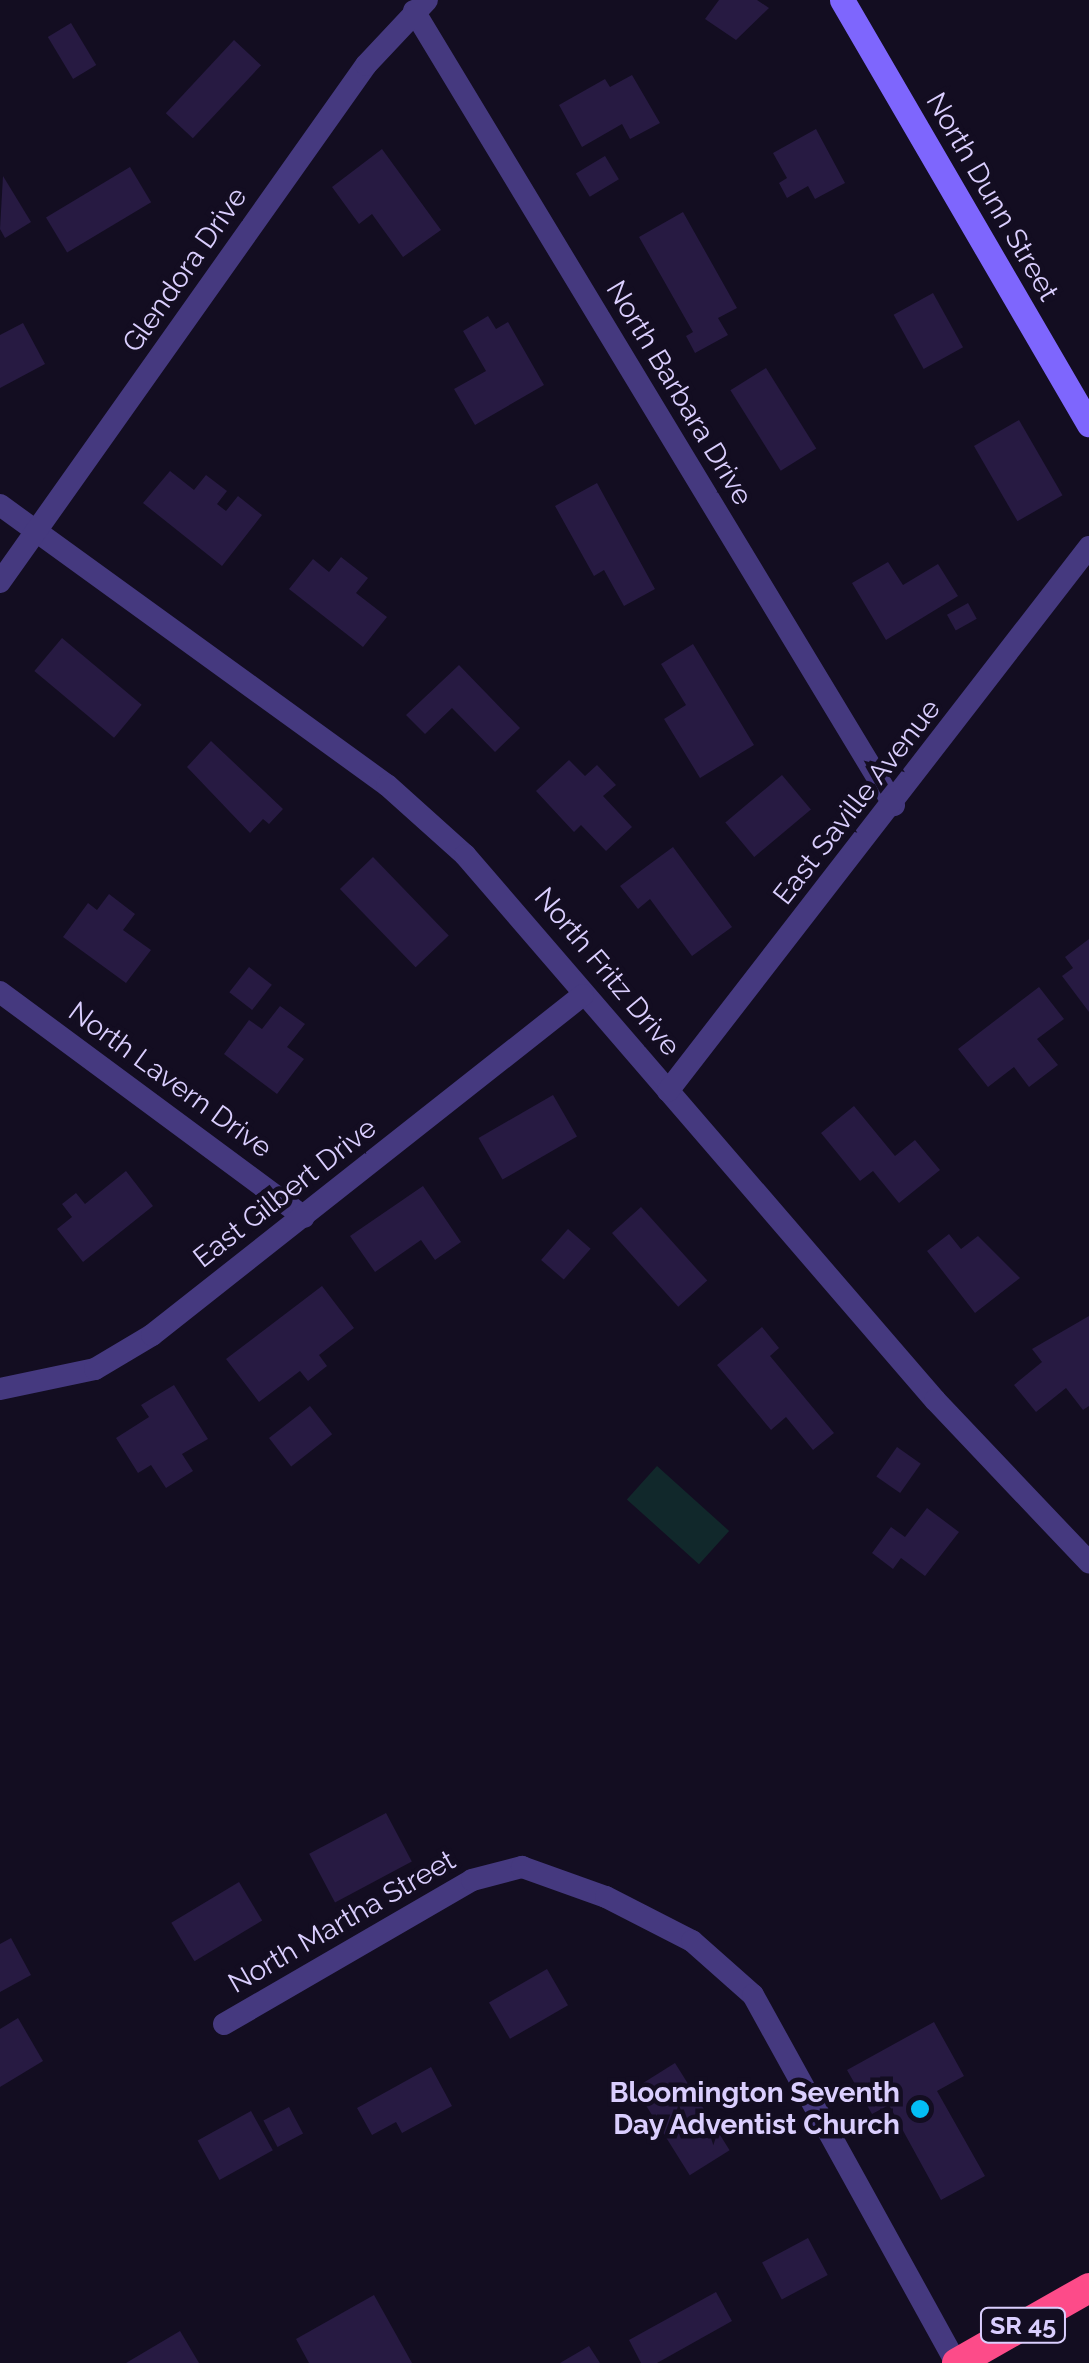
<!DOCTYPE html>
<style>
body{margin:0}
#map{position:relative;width:1089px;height:2363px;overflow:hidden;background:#130d21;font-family:Raleway,sans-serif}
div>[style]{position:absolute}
.green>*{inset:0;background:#11282b;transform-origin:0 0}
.building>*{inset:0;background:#271a42;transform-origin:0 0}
.street>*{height:22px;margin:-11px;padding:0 11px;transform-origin:11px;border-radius:11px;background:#45397f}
.secondary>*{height:25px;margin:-12.5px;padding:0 12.5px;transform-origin:12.5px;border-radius:12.5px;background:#7e66fd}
.highway>*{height:30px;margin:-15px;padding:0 15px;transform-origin:15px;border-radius:15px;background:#fd4b89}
.dots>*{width:28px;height:28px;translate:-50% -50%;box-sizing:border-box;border:5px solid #130d21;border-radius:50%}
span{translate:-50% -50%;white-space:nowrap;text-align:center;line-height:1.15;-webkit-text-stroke:9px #130d21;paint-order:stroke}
.shield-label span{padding:2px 8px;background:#130d21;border:2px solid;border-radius:8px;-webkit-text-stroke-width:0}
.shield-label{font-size:25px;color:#dacefe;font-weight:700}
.street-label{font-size:28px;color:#dacefe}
.poi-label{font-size:28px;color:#dacefe;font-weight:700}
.right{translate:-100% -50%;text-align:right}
</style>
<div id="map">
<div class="green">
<div style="left:657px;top:1466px;width:97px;height:45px;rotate:42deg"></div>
</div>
<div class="building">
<div style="clip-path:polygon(719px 0,757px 0,769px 8px,736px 40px,705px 19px)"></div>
<div style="left:71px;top:23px;width:49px;height:27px;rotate:59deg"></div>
<div style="left:234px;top:40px;width:37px;height:100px;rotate:43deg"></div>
<div style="clip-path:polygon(632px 75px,660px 123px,630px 139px,622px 124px,582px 147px,559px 105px,605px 79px,610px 87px)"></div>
<div style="clip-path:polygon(816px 129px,845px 183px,815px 199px,808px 186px,787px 198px,779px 183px,787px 178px,773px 153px)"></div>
<div style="clip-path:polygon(382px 149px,441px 230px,403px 257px,372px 214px,359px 224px,332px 187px)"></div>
<div style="left:605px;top:156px;width:27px;height:34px;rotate:59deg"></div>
<div style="left:130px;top:167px;width:41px;height:98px;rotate:59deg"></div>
<div style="clip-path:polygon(3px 176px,31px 222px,5px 238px,0 229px)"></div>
<div style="clip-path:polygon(683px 212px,737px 308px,718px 318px,728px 335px,695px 353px,686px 336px,693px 332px,639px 237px)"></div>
<div style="left:933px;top:293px;width:62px;height:45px;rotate:61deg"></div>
<div style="clip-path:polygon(488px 316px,496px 329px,508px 322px,544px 385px,475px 425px,454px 389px,486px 371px,463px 331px)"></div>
<div style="clip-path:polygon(23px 323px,45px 364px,0 388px,0 335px)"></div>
<div style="left:766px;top:368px;width:95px;height:42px;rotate:58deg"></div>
<div style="left:1019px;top:420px;width:87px;height:52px;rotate:60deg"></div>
<div style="clip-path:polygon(170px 471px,194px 490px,206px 475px,227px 491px,217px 504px,226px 511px,238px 496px,262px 515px,222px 566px,143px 503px)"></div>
<div style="clip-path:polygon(597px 483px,655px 589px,624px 606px,604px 570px,594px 576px,555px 506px)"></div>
<div style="clip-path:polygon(341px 557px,368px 578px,356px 593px,387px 617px,363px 647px,289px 589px,313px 559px,329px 572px)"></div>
<div style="clip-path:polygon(888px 562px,903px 585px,938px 564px,958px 596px,886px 640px,852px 583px)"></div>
<div style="left:968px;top:603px;width:18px;height:24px;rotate:61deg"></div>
<div style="left:62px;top:638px;width:104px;height:43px;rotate:40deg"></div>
<div style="clip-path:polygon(693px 644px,754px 745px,700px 778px,664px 719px,686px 705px,661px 664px)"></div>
<div style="clip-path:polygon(459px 665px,520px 728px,495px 752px,452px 708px,425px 734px,406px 715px)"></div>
<div style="clip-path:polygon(211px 741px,283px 809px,269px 824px,263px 819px,250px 833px,187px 767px)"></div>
<div style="clip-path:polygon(569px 760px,585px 776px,597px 765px,616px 785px,603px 796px,632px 827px,606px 851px,581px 825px,574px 832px,536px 791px)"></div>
<div style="left:782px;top:775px;width:45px;height:74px;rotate:50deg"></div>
<div style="clip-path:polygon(673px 847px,732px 927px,692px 956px,650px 899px,638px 909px,620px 886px)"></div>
<div style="left:373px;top:857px;width:109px;height:46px;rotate:46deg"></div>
<div style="clip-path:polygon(109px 894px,135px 914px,123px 930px,151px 950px,126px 983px,63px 937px,88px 903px,97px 910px)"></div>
<div style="clip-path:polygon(1089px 939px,1089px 1012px,1062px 976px,1073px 968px,1065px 957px)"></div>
<div style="left:249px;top:967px;width:29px;height:32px;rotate:38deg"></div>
<div style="clip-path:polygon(1039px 987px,1064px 1019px,1037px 1039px,1058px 1065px,1029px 1087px,1014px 1067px,988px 1087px,958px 1049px)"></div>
<div style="clip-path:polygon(280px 1006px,305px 1024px,287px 1047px,304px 1059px,277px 1094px,224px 1054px,249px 1020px,262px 1029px)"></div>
<div style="left:553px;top:1095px;width:48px;height:86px;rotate:60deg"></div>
<div style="clip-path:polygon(854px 1106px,895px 1156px,915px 1140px,940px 1170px,899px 1203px,873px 1171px,860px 1181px,821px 1133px)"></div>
<div style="clip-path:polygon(126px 1171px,153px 1206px,83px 1262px,57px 1229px,72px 1217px,62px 1204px,76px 1193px,85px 1204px)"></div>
<div style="clip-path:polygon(423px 1186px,461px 1242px,435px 1260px,421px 1240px,375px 1272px,350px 1236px)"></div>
<div style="left:641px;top:1207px;width:99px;height:39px;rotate:48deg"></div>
<div style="left:568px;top:1229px;width:30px;height:41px;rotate:41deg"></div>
<div style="clip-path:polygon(949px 1234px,961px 1249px,978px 1236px,1020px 1278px,975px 1313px,927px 1251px)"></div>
<div style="clip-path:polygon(322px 1286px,354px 1328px,319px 1355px,327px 1366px,308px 1381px,300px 1371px,259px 1402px,226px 1359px)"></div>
<div style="clip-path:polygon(1089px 1316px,1089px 1406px,1083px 1410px,1066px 1388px,1036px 1412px,1014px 1385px,1042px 1362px,1032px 1349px)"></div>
<div style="clip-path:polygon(762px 1327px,779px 1348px,770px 1356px,834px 1433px,813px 1450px,786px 1417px,771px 1430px,717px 1365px)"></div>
<div style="clip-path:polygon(174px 1385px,208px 1439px,182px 1454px,193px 1471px,166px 1488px,151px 1465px,138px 1473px,116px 1438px,149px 1417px,141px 1405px)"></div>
<div style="left:310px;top:1406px;width:36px;height:52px;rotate:52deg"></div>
<div style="left:897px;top:1447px;width:29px;height:36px;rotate:35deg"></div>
<div style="clip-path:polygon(927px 1508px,959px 1532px,925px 1576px,901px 1558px,893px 1569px,872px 1553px,891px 1527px,905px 1537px)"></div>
<div style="left:386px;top:1813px;width:55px;height:87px;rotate:62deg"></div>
<div style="left:239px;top:1882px;width:45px;height:79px;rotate:59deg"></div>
<div style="clip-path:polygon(11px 1938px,31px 1975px,0 1992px,0 1944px)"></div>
<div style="left:547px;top:1969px;width:42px;height:67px;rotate:60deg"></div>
<div style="clip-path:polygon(18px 2018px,43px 2061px,0 2087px,0 2029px)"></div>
<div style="clip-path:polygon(934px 2022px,964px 2076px,937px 2091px,985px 2176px,941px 2200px,889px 2105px,872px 2114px,847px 2070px)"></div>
<div style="left:675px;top:2063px;width:103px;height:47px;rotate:58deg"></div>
<div style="clip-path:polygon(431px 2067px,452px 2106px,402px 2133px,396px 2122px,372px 2135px,357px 2108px)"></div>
<div style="left:289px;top:2107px;width:30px;height:29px;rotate:62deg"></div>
<div style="left:251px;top:2111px;width:45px;height:61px;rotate:61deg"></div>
<div style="left:808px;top:2238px;width:42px;height:52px;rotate:62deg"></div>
<div style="clip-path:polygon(716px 2292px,732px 2321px,657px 2363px,641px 2363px,629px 2340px)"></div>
<div style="clip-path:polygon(374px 2295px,412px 2363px,309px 2363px,296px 2339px)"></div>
<div style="clip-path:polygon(180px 2331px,199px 2363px,126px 2363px)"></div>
<div style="clip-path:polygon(589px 2346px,600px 2363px,560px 2363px)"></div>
</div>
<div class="street">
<div style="left:414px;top:11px;width:928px;rotate:58.85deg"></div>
<div style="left:0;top:505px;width:478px;rotate:35.9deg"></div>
<div style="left:387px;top:785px;width:105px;rotate:41.9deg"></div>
<div style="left:465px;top:855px;width:720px;rotate:49.23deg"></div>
<div style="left:935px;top:1400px;width:224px;rotate:46.5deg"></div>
<div style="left:0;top:582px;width:633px;rotate:-54.7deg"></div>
<div style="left:366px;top:65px;width:89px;rotate:-46.8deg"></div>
<div style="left:0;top:992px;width:378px;rotate:36.5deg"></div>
<div style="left:668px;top:1091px;width:688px;rotate:-52.26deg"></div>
<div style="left:0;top:1389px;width:97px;rotate:-11.9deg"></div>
<div style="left:95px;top:1369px;width:66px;rotate:-30.8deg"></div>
<div style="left:152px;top:1335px;width:549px;rotate:-38.27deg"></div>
<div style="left:224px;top:2024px;width:287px;rotate:-30.1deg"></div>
<div style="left:472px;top:1880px;width:52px;rotate:-14.6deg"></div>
<div style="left:522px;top:1867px;width:89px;rotate:19.7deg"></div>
<div style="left:606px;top:1897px;width:97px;rotate:27.1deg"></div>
<div style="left:692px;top:1941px;width:81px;rotate:41.5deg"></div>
<div style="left:753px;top:1995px;width:420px;rotate:61.1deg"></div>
</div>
<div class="secondary">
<div style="left:842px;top:0;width:491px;rotate:59.8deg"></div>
</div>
<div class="highway">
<div style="left:957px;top:2363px;width:152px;rotate:-29.6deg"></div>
</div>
<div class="dots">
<div style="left:920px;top:2109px;background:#03bdf5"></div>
</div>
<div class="shield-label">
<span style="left:1023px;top:2325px">SR 45</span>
</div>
<div class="street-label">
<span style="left:992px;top:197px;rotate:60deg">North Dunn Street</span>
<span style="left:185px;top:270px;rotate:-55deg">Glendora Drive</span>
<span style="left:679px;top:393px;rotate:59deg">North Barbara Drive</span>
<span style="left:857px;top:802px;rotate:-52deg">East Saville Avenue</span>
<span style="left:607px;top:972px;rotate:50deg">North Fritz Drive</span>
<span style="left:170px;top:1080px;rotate:36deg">North Lavern Drive</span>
<span style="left:285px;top:1193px;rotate:-38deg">East Gilbert Drive</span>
<span style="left:342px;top:1922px;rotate:-30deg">North Martha Street</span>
</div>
<div class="poi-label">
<span class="right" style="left:900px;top:2109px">Bloomington Seventh<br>Day Adventist Church</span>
</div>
</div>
